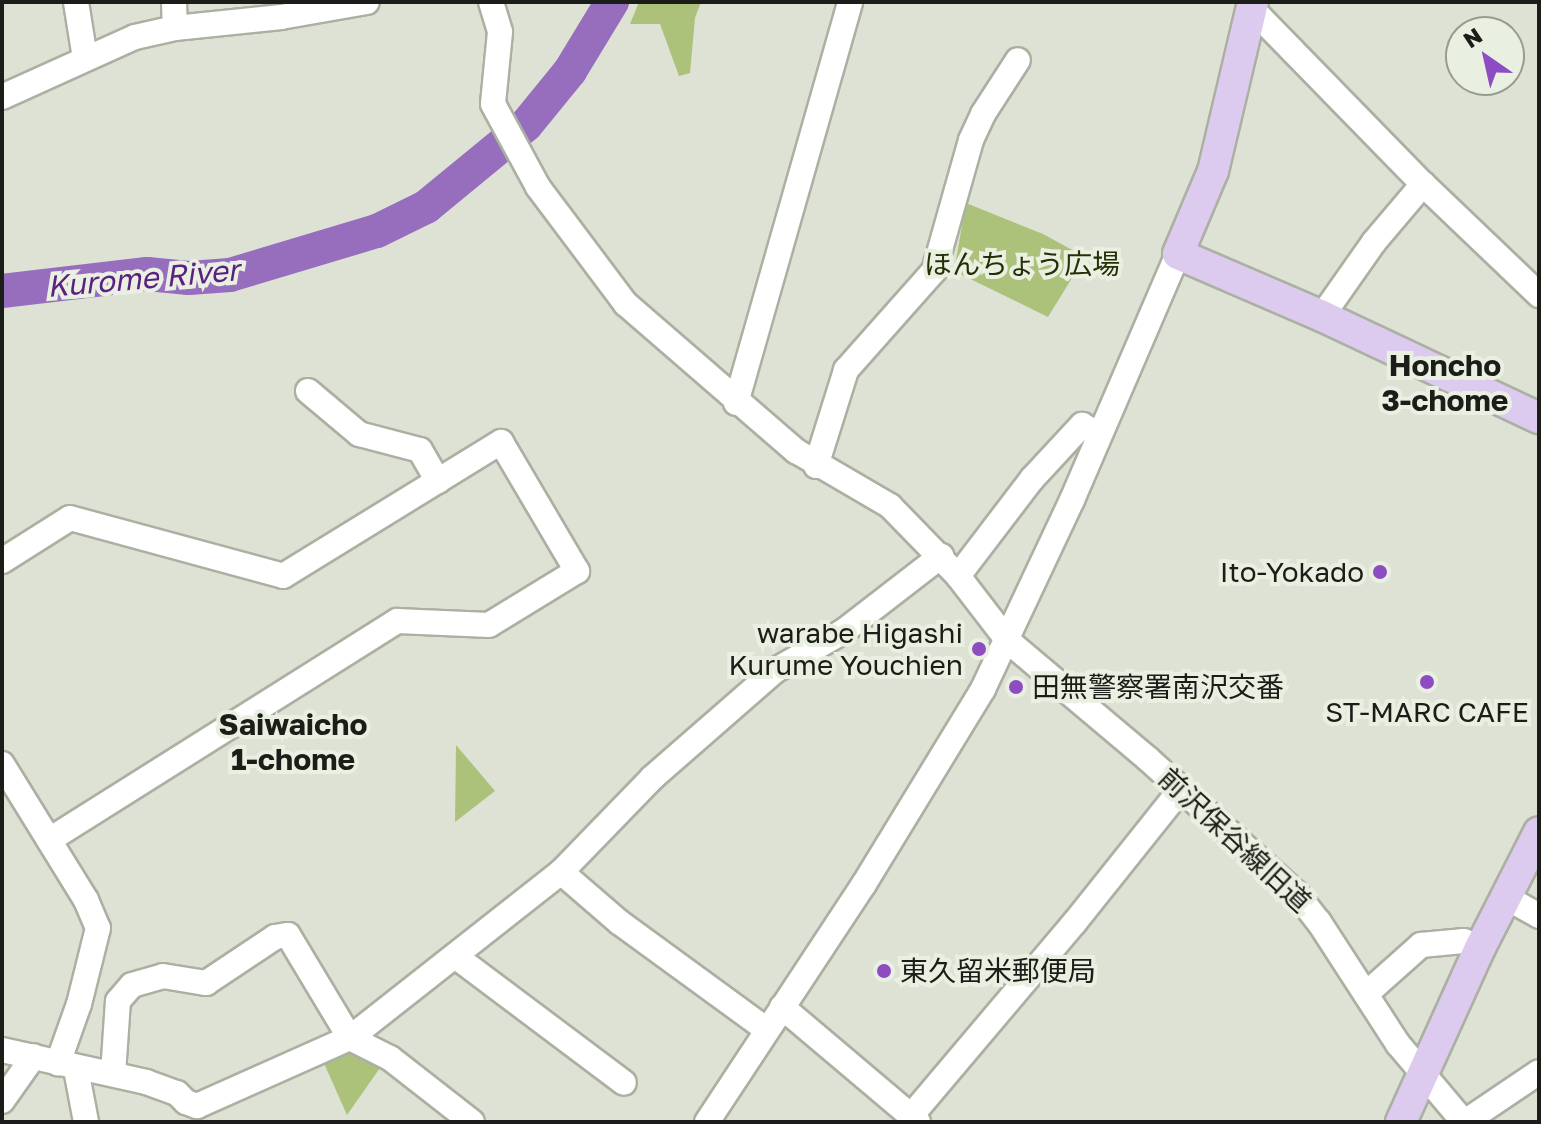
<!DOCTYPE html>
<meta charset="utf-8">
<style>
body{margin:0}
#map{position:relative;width:1541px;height:1124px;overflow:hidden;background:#dde2d4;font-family:"Golos Text","Noto Sans JP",sans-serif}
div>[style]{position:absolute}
.green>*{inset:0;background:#acc27b}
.river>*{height:34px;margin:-17px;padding:0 17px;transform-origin:17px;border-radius:17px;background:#976dbd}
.roads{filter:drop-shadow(2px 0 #abb0a2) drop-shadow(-2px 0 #abb0a2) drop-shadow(0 2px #abb0a2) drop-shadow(0 -2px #abb0a2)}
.minor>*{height:24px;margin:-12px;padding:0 12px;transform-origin:12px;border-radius:12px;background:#fff}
.major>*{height:30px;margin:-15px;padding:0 15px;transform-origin:15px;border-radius:15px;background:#ddcaef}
.dots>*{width:22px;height:22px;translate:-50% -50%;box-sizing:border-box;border:4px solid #eaf0e1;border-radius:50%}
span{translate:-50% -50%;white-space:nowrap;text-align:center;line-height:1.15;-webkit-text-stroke:8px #eaf0e1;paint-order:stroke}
.park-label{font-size:28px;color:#252f06}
.poi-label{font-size:28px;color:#1b1d18}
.right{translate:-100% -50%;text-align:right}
.left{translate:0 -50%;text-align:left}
.street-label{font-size:28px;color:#1b1d18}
.water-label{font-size:30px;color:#5a2182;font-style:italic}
.neighbourhood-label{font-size:30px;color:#1b1d18;font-weight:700}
.frame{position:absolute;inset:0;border:4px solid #1b1d18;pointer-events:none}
.north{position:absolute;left:1445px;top:16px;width:80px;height:80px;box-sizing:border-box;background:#eaf0e1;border:2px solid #979c91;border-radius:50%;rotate:326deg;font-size:22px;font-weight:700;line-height:32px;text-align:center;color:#1b1d18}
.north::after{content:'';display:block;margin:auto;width:28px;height:36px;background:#8d4cc1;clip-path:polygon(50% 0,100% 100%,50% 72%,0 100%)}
</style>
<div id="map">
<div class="green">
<div style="clip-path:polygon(639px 2px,701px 2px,695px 18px,690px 73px,679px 76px,660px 24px,630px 24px)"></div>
<div style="clip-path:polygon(966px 203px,1043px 234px,1076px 252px,1083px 260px,1048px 317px,954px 271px)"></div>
<div style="clip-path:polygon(456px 745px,495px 791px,455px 822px)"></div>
<div style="clip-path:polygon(345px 1052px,362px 1053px,382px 1065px,347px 1115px,323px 1061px)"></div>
</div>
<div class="river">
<div style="left:2px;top:291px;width:146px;rotate:-6.7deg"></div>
<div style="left:147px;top:274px;width:42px;rotate:5.4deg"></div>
<div style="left:189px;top:278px;width:41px;rotate:-4.2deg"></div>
<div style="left:230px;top:275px;width:153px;rotate:-16.7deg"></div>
<div style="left:377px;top:231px;width:55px;rotate:-26.1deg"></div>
<div style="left:426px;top:207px;width:129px;rotate:-39.4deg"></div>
<div style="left:526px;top:125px;width:70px;rotate:-50.8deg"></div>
<div style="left:570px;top:71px;width:81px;rotate:-58.7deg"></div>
</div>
<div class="roads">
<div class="minor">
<div style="left:76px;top:2px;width:57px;rotate:80.9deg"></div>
<div style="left:174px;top:2px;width:26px;rotate:88deg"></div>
<div style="left:491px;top:2px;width:31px;rotate:73deg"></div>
<div style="left:500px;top:32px;width:72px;rotate:95.6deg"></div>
<div style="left:493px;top:104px;width:94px;rotate:61.5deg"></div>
<div style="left:538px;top:187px;width:146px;rotate:53.1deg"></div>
<div style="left:626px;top:304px;width:225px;rotate:40.9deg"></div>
<div style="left:796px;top:451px;width:109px;rotate:30.3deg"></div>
<div style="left:890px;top:506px;width:98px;rotate:45.8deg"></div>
<div style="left:958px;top:576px;width:82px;rotate:52.4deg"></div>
<div style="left:1008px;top:641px;width:182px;rotate:40.1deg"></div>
<div style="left:1147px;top:758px;width:201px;rotate:42.2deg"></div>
<div style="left:1296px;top:893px;width:37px;rotate:52deg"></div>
<div style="left:1319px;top:922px;width:145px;rotate:57.1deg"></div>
<div style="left:1398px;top:1044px;width:102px;rotate:49.8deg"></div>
<div style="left:1252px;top:9px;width:245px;rotate:45.7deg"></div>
<div style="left:1423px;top:184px;width:161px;rotate:43.7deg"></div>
<div style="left:2px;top:97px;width:146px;rotate:-24.3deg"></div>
<div style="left:135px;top:37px;width:41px;rotate:-12.7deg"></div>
<div style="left:175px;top:28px;width:107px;rotate:-5.9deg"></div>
<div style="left:281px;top:17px;width:87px;rotate:-9.9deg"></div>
<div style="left:1322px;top:316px;width:90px;rotate:-54.9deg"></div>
<div style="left:1374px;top:242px;width:76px;rotate:-49.8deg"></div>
<div style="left:308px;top:391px;width:67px;rotate:40.1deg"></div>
<div style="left:359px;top:434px;width:63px;rotate:14.7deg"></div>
<div style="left:420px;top:450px;width:36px;rotate:60deg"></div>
<div style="left:736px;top:403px;width:417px;rotate:-74.1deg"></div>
<div style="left:816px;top:466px;width:101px;rotate:-72.6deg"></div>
<div style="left:846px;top:370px;width:132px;rotate:-48.4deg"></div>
<div style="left:934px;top:271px;width:136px;rotate:-74.2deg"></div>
<div style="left:971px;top:140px;width:29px;rotate:-65deg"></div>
<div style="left:983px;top:114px;width:64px;rotate:-57.1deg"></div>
<div style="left:2px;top:561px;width:80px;rotate:-32.3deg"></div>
<div style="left:70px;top:518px;width:221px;rotate:15.2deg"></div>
<div style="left:283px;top:576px;width:256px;rotate:-31.6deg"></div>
<div style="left:501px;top:442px;width:150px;rotate:59.5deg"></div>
<div style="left:577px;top:571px;width:103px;rotate:148.5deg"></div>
<div style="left:489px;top:625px;width:92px;rotate:-177.5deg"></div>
<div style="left:397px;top:621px;width:411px;rotate:147.8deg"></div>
<div style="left:958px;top:576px;width:122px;rotate:-52.7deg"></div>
<div style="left:1032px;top:479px;width:74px;rotate:-47.2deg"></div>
<div style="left:1082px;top:425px;width:20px;rotate:30deg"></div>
<div style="left:2px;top:764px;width:160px;rotate:58.3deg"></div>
<div style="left:86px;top:900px;width:30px;rotate:67deg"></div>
<div style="left:98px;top:928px;width:78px;rotate:104deg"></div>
<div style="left:79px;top:1004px;width:63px;rotate:109.6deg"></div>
<div style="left:561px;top:872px;width:77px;rotate:40.8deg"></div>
<div style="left:619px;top:922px;width:183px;rotate:36.1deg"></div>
<div style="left:1507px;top:898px;width:37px;rotate:29deg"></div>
<div style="left:455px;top:956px;width:211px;rotate:36.9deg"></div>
<div style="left:1366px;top:994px;width:74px;rotate:-41.7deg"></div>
<div style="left:1421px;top:945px;width:43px;rotate:-5.3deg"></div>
<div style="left:1464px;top:941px;width:17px;rotate:24deg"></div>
<div style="left:782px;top:1007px;width:178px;rotate:40.2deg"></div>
<div style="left:2px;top:1050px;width:148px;rotate:12.5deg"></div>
<div style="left:146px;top:1082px;width:33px;rotate:20deg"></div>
<div style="left:177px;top:1093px;width:13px;rotate:45deg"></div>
<div style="left:186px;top:1102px;width:12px;rotate:20deg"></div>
<div style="left:197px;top:1106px;width:167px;rotate:-24deg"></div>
<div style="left:350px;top:1038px;width:268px;rotate:-38.2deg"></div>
<div style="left:561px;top:872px;width:131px;rotate:-45.9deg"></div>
<div style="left:652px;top:778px;width:164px;rotate:-41.1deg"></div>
<div style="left:776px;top:670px;width:78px;rotate:-29.8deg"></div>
<div style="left:844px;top:631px;width:123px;rotate:-37.7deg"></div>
<div style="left:76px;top:1069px;width:54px;rotate:79.3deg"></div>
<div style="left:113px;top:1074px;width:73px;rotate:-86.1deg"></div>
<div style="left:118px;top:1001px;width:21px;rotate:-49deg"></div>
<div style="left:132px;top:985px;width:32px;rotate:-16deg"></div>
<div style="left:163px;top:976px;width:44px;rotate:9.2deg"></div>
<div style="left:206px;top:983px;width:83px;rotate:-33.7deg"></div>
<div style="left:275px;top:937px;width:13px;rotate:-9deg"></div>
<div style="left:288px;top:935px;width:120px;rotate:59deg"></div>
<div style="left:350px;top:1038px;width:45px;rotate:26.6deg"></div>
<div style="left:390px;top:1058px;width:104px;rotate:38deg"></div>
<div style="left:2px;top:1101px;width:55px;rotate:-54.6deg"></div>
<div style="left:911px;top:1116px;width:254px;rotate:-49.8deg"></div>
<div style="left:1075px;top:922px;width:170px;rotate:-51.4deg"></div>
<div style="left:707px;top:1122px;width:285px;rotate:-56.6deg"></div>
<div style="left:864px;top:884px;width:228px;rotate:-58.6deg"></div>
<div style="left:983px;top:689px;width:209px;rotate:-64.8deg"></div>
<div style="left:1072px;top:500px;width:268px;rotate:-66.7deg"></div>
<div style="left:1465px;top:1122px;width:89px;rotate:-34deg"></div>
</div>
<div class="major">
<div style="left:1253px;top:2px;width:174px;rotate:103.3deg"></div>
<div style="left:1213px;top:171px;width:90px;rotate:112.9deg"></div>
<div style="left:1178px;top:254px;width:157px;rotate:23.3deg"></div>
<div style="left:1322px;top:316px;width:240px;rotate:25.2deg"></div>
<div style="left:1401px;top:1122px;width:191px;rotate:-65.6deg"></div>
<div style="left:1480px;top:948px;width:130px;rotate:-63deg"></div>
</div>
</div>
<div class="dots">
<div style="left:1380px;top:572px;background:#8d4cc1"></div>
<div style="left:979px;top:649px;background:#8d4cc1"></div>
<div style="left:1427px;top:682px;background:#8d4cc1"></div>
<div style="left:1016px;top:687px;background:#8d4cc1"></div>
<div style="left:884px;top:971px;background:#8d4cc1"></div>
</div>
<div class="park-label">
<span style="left:1022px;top:264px">ほんちょう広場</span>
</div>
<div class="poi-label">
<span class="right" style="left:1364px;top:572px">Ito-Yokado</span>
<span class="right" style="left:963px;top:649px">warabe Higashi<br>Kurume Youchien</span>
<span class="left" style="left:1032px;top:687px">田無警察署南沢交番</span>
<span style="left:1427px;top:712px">ST-MARC CAFE</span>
<span class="left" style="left:900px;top:971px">東久留米郵便局</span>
</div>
<div class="street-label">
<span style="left:1235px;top:840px;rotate:43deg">前沢保谷線旧道</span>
</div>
<div class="water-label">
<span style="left:143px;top:278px;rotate:-5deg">Kurome River</span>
</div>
<div class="neighbourhood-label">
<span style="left:1445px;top:382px">Honcho<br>3-chome</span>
<span style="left:293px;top:741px">Saiwaicho<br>1-chome</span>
</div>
<div class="frame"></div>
<div class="north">N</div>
</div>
